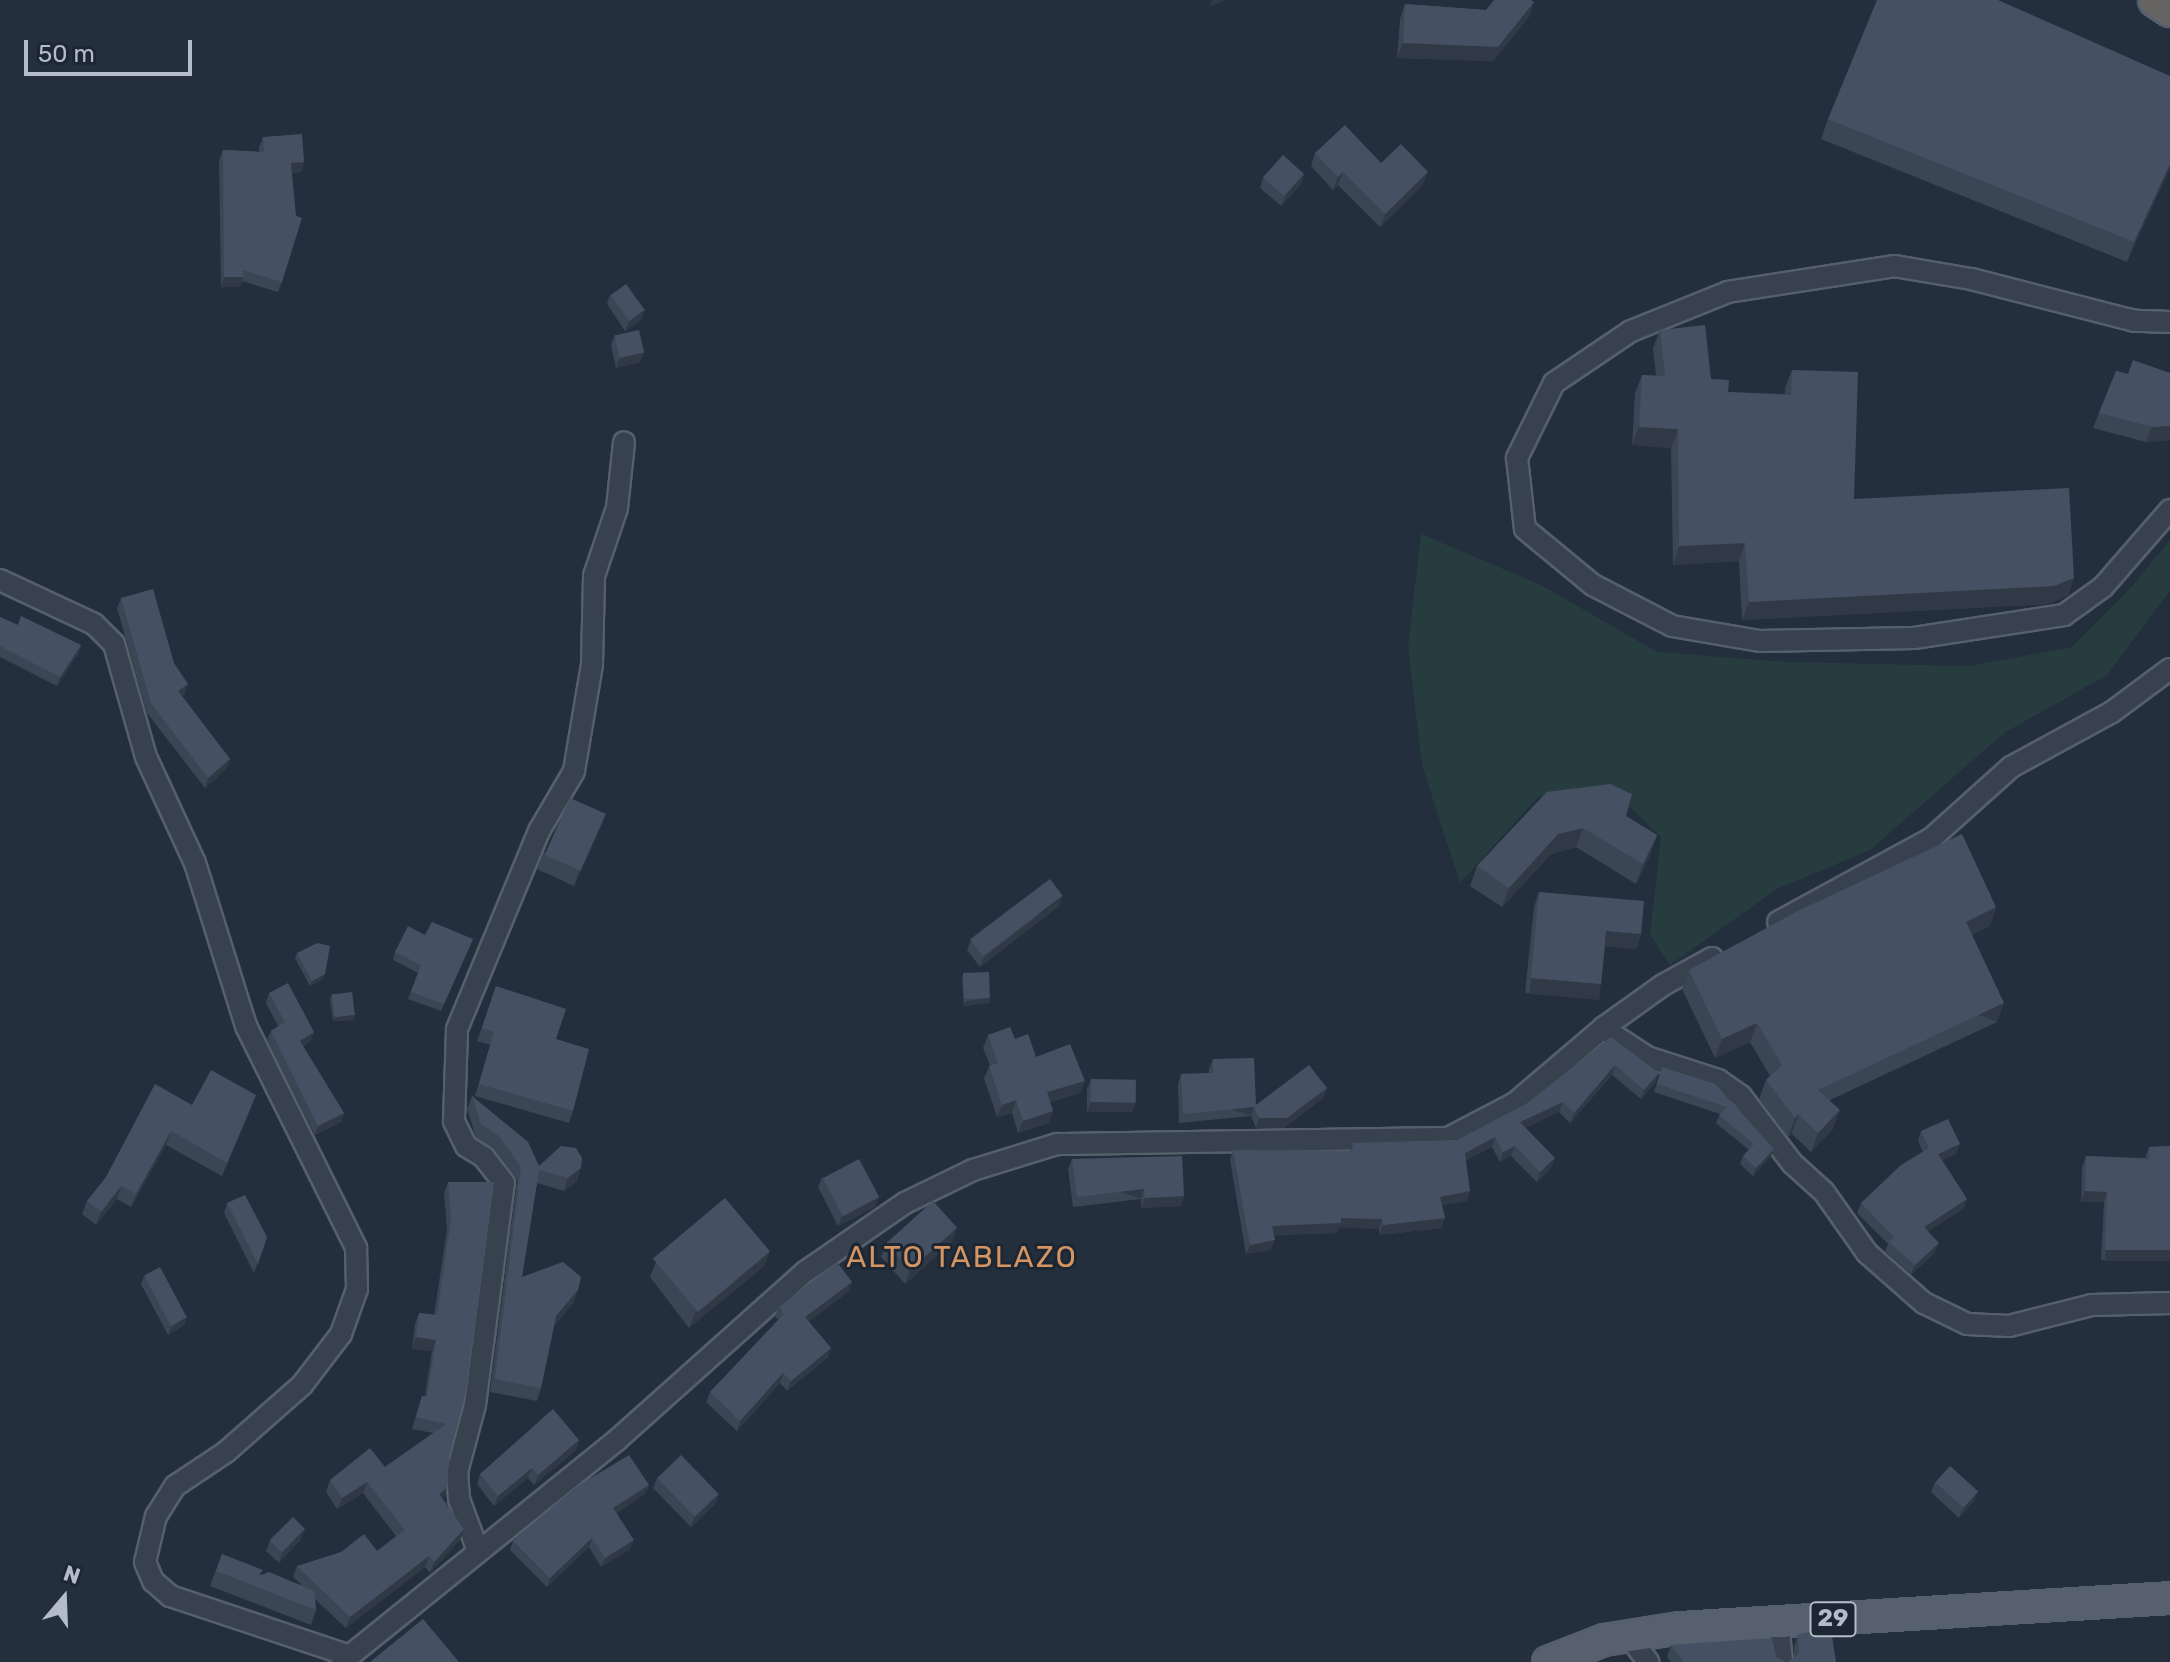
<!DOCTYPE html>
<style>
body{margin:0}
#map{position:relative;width:2170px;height:1662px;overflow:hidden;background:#242f3e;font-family:Rubik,sans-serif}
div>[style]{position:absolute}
.green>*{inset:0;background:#263c3f}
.roads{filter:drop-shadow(2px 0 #565f6c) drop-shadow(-2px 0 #565f6c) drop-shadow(0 2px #565f6c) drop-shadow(0 -2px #565f6c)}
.minor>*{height:20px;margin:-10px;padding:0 10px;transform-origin:10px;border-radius:10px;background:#38414e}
.primary>*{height:30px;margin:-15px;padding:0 15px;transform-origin:15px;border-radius:15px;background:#56606e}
.trunk>*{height:32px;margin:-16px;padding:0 16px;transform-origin:16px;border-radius:16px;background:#656462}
.wall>*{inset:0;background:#3b4654}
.shaded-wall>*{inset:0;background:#303945;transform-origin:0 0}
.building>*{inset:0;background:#455162;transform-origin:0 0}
span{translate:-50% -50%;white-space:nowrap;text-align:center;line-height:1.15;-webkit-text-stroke:6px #1d2633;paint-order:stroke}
.shield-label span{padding:2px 6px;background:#1d2633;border:2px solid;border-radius:6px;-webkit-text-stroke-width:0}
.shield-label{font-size:24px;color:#b4bcc9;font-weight:700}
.quarter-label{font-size:30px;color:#d59563;letter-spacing:2px}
.north{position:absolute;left:24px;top:1558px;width:80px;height:80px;-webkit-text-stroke:6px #1d2633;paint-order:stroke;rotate:19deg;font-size:22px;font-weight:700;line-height:32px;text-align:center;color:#b4bcc9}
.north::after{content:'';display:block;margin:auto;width:28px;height:36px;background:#b4bcc9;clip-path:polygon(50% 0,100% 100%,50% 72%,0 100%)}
.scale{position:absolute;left:24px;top:40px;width:168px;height:36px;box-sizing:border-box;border:4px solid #b4bcc9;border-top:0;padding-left:10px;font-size:24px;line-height:28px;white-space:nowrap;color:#b4bcc9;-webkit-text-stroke:6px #1d2633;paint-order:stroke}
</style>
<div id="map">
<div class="green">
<div style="clip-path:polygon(1421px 534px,1541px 585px,1657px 652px,1788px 662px,1970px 666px,2072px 647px,2128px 591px,2170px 540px,2170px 590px,2107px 675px,2004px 733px,1870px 850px,1777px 889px,1670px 965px,1650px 935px,1661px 837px,1610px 788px,1539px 796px,1460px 883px,1422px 765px,1408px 646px)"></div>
</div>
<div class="roads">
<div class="minor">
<div style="left:2170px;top:322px;width:35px;rotate:-178deg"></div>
<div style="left:2135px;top:321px;width:169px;rotate:-165.6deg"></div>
<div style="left:1971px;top:279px;width:77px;rotate:-170.3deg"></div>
<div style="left:1895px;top:266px;width:169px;rotate:171.2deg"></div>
<div style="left:1728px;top:292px;width:105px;rotate:158.1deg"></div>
<div style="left:1631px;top:331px;width:93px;rotate:146deg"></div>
<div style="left:1554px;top:383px;width:84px;rotate:116.3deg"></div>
<div style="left:1517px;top:458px;width:71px;rotate:83.6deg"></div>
<div style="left:1525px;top:529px;width:88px;rotate:39.5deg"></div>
<div style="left:1593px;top:585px;width:89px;rotate:27.4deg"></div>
<div style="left:1672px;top:626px;width:89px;rotate:9.7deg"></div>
<div style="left:1760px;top:641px;width:154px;rotate:-1.1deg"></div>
<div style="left:1914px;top:638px;width:152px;rotate:-8.7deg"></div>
<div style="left:2064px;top:615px;width:48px;rotate:-35.7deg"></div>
<div style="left:2103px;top:587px;width:102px;rotate:-49deg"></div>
<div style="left:0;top:580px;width:104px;rotate:25.1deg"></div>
<div style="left:94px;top:624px;width:28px;rotate:45deg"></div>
<div style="left:114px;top:644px;width:117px;rotate:74.2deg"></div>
<div style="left:146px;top:757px;width:117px;rotate:65.2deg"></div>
<div style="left:195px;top:863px;width:171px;rotate:72.6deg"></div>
<div style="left:246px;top:1026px;width:248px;rotate:63.6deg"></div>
<div style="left:356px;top:1248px;width:41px;rotate:88.6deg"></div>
<div style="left:357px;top:1289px;width:48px;rotate:109.6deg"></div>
<div style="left:341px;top:1334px;width:64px;rotate:127.4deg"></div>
<div style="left:302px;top:1385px;width:101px;rotate:138.6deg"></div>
<div style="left:226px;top:1452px;width:61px;rotate:146.3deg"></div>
<div style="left:175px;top:1486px;width:36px;rotate:122deg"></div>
<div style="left:156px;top:1516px;width:47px;rotate:103.4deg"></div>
<div style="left:145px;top:1562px;width:21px;rotate:67deg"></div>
<div style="left:153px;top:1581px;width:23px;rotate:41deg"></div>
<div style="left:170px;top:1596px;width:190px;rotate:18.4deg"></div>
<div style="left:1778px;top:922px;width:175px;rotate:-28.6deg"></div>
<div style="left:1932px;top:838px;width:106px;rotate:-41.9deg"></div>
<div style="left:2011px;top:767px;width:115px;rotate:-28.6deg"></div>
<div style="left:2112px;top:712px;width:72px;rotate:-36.6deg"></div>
<div style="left:1603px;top:1028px;width:53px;rotate:33.4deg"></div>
<div style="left:1647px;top:1057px;width:75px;rotate:17.9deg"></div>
<div style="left:1718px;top:1080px;width:28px;rotate:35deg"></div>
<div style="left:1741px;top:1096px;width:84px;rotate:52.7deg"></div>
<div style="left:1792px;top:1163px;width:43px;rotate:42.2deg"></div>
<div style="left:1824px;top:1192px;width:75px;rotate:54.8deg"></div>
<div style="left:1867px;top:1253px;width:76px;rotate:41.3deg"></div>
<div style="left:1924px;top:1303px;width:48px;rotate:26deg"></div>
<div style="left:1967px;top:1324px;width:42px;rotate:2.7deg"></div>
<div style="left:2009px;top:1326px;width:86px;rotate:-14.2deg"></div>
<div style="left:2092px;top:1305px;width:78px;rotate:-1.5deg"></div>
<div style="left:478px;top:1551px;width:55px;rotate:-110.1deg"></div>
<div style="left:459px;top:1499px;width:27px;rotate:-94deg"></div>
<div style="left:457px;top:1472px;width:69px;rotate:-75deg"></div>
<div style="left:475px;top:1405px;width:224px;rotate:-82.6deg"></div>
<div style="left:504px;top:1183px;width:33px;rotate:-128deg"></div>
<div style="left:484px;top:1157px;width:21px;rotate:-149deg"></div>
<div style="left:466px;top:1146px;width:28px;rotate:-116deg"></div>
<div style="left:454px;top:1121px;width:92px;rotate:-88.1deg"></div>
<div style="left:457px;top:1029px;width:214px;rotate:-67.5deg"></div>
<div style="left:539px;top:831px;width:69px;rotate:-59.7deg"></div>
<div style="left:574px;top:771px;width:108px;rotate:-80.4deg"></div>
<div style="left:592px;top:665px;width:89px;rotate:-88.7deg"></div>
<div style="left:594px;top:576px;width:72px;rotate:-71.3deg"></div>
<div style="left:617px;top:508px;width:66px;rotate:-83.9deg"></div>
<div style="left:1778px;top:1622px;width:40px;rotate:84.3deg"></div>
<div style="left:1628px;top:1635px;width:34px;rotate:53deg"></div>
<div style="left:342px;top:1662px;width:353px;rotate:-38.9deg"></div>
<div style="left:617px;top:1440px;width:252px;rotate:-41.8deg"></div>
<div style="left:805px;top:1272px;width:121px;rotate:-34.6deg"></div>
<div style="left:905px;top:1203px;width:76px;rotate:-25.9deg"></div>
<div style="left:973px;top:1170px;width:88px;rotate:-17.2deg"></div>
<div style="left:1057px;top:1144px;width:391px;rotate:-0.9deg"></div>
<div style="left:1448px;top:1138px;width:76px;rotate:-27.6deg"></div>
<div style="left:1515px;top:1103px;width:116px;rotate:-40.4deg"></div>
<div style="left:1603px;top:1028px;width:74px;rotate:-35.6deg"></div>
<div style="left:1663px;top:985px;width:56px;rotate:-28.9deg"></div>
</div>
<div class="primary">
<div style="left:1548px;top:1662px;width:60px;rotate:-21.4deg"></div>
<div style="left:1604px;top:1640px;width:78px;rotate:-8.9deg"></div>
<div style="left:1681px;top:1628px;width:490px;rotate:-3.5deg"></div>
</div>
<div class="trunk">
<div style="left:2155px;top:0;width:18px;rotate:34deg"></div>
</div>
</div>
<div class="wall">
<div style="clip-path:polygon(1534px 2px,1529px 17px,1493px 61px,1397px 58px,1400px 19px,1405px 4px,1486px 10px)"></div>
<div style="clip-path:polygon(2170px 76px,2170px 168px,2127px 262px,1821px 139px,1828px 119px)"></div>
<div style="clip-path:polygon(263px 137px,304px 162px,301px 172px,292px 173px,282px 282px,278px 292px,242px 281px,240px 287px,221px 287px,219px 160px,223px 150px,259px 152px,259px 147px)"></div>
<div style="clip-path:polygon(1315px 153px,1381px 163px,1423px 185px,1380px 227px,1338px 185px,1333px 190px,1311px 166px)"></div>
<div style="clip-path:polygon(1304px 174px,1301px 184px,1281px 206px,1260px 188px,1263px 178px)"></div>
<div style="clip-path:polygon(610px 295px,641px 320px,625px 331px,607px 304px)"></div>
<div style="clip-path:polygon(1660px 330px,1711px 379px,1728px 392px,1785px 394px,1785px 388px,1792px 370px,1854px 499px,2074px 578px,2068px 596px,2048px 604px,1742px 620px,1739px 561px,1673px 565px,1671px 448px,1632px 445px,1635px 393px,1642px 375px,1656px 376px,1653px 348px)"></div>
<div style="clip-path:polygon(615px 335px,644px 352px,640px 362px,616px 368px,611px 345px)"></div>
<div style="clip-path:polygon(2116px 371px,2128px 374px,2170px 440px,2146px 442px,2093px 428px)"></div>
<div style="clip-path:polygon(121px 598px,174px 663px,185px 694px,182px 696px,230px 759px,226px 769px,205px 788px,147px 713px,117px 608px)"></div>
<div style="clip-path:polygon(0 617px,18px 625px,81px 645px,78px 654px,57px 686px,0 657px)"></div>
<div style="clip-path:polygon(1547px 792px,1626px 816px,1657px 835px,1650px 855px,1636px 884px,1576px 847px,1551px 854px,1502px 907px,1470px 886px,1477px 866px)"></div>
<div style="clip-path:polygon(606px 814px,600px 829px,574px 886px,537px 869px,543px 854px)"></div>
<div style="clip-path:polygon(1539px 892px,1641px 934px,1636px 949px,1605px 946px,1601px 984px,1596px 999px,1525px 993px,1534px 907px)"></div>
<div style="clip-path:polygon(1059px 906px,980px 967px,967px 950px,971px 940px)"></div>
<div style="clip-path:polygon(1996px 907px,1990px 926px,1972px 935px,1997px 1022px,1830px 1100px,1833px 1129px,1811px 1152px,1792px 1134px,1788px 1137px,1759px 1099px,1766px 1080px,1770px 1076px,1750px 1042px,1715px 1058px,1682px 989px,1689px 970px)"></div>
<div style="clip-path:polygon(425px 935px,473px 939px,441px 1011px,408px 999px,418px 973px,393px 960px,395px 952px)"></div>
<div style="clip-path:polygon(297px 953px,323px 979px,310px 986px,295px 958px)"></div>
<div style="clip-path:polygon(963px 975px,990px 998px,989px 1003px,964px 1006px,962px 980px)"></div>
<div style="clip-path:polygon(496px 986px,556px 1039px,573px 1111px,569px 1123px,475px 1096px,490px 1045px,477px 1041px)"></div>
<div style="clip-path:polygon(269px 993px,314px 1032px,310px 1041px,303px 1046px,344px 1113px,341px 1122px,315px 1135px,267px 1040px,271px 1031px,278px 1026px,266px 1003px)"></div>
<div style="clip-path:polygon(332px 994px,355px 1015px,353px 1020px,333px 1021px,330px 999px)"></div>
<div style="clip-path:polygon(988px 1035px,1015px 1039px,1080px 1093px,1050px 1102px,1053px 1111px,1049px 1123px,1018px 1133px,1012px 1113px,997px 1117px,984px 1078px,990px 1065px,983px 1048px)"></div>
<div style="clip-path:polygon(1611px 1037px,1659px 1073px,1655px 1083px,1641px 1099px,1612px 1075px,1570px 1123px,1559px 1112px,1525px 1128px,1551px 1168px,1537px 1182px,1511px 1156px,1500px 1162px,1492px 1147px,1466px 1160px,1467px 1201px,1442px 1205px,1445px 1218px,1441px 1228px,1380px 1235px,1379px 1229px,1339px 1227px,1337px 1233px,1274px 1235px,1271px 1250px,1246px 1254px,1230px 1160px,1233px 1150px,1350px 1151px,1353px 1143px,1457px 1140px,1526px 1104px)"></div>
<div style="clip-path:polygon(1213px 1059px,1256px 1105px,1327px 1088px,1323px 1098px,1284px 1128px,1256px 1128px,1251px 1116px,1179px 1123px,1178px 1084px,1181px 1074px,1209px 1073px,1209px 1069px)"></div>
<div style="clip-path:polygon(1662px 1067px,1715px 1084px,1774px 1149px,1771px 1156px,1753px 1176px,1740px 1164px,1743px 1156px,1749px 1150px,1716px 1123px,1720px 1114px,1654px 1092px)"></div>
<div style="clip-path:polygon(1091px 1079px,1136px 1102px,1132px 1112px,1087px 1112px,1087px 1089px)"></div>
<div style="clip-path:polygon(472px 1096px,539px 1166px,577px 1181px,564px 1191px,537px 1183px,522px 1277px,574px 1302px,554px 1326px,541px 1388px,537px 1401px,490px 1392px,517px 1180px,494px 1149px,476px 1137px,467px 1109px)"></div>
<div style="clip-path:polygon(192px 1105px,251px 1108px,222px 1176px,166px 1145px,131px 1207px,117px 1199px,96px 1225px,82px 1214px,87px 1201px)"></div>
<div style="clip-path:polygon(1921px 1131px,1956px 1154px,1942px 1160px,1967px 1199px,1963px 1209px,1928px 1231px,1935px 1253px,1911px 1274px,1885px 1251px,1888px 1244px,1857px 1213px,1861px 1203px,1923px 1152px,1918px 1141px)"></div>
<div style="clip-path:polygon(2170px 1146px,2170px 1260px,2101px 1260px,2104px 1202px,2081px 1202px,2082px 1167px,2086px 1156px,2145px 1158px,2149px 1147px)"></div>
<div style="clip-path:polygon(1072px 1159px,1184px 1196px,1181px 1206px,1141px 1208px,1141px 1199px,1073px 1207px,1068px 1169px)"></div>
<div style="clip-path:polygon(822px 1177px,879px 1197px,875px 1207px,838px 1226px,818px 1187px)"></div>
<div style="clip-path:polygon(448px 1182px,494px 1182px,449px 1457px,443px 1499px,464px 1529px,460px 1540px,430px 1573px,425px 1567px,346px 1628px,315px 1599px,316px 1610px,311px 1625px,210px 1586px,222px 1554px,262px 1575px,302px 1585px,293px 1577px,297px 1566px,377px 1551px,396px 1536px,363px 1493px,337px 1509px,326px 1492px,330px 1480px,385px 1467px,433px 1433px,412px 1429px,422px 1396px,425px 1396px,432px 1351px,412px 1349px,415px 1324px,419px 1313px,434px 1315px,447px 1230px,444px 1193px)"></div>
<div style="clip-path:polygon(227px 1203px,267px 1237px,254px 1273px,224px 1213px)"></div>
<div style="clip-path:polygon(952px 1242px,905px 1284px,881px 1257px,886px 1243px)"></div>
<div style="clip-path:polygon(656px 1262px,764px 1266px,689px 1328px,650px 1277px)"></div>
<div style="clip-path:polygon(144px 1276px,187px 1317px,184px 1325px,168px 1335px,141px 1284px)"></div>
<div style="clip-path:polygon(852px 1282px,849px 1291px,808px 1322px,831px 1348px,828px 1357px,787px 1391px,780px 1383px,737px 1431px,706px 1402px,710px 1392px,778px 1320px,775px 1316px,779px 1307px)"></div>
<div style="clip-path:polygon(579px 1440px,576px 1450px,534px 1485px,528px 1478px,494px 1506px,477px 1484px,480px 1474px)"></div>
<div style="clip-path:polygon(657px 1478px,719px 1494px,715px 1504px,691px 1527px,653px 1488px)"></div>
<div style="clip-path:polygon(1935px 1482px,1974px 1501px,1959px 1518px,1931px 1492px)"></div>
<div style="clip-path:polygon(649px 1485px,645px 1494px,617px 1513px,630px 1549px,601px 1567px,589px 1547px,547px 1587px,510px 1550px,513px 1541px)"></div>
<div style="clip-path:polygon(301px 1539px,279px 1563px,266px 1551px,270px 1541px)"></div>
<div style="clip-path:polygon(1798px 1634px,1836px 1662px,1794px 1658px,1794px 1647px)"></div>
<div style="clip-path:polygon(1671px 1645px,1776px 1657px,1786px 1662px,1671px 1662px,1667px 1657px)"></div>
</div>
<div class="shaded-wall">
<div style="clip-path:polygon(1212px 0,1226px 0,1210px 7px)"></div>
<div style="clip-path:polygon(1534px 2px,1529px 17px,1493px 61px,1397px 58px,1403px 43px)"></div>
<div style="clip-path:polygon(304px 162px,301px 172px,288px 173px,291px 163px)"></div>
<div style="clip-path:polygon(2170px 164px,2170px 168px,2127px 262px,2134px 242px)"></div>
<div style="clip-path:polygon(1343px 172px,1338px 185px,1333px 190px,1338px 177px)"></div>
<div style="clip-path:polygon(1428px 172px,1423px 185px,1380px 227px,1385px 214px)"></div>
<div style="clip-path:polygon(1304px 174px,1301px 184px,1281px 206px,1285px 196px)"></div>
<div style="clip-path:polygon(224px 277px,243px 277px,240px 287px,221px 287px)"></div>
<div style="clip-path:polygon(645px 310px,641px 320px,625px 331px,629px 321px)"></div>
<div style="clip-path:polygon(644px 352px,640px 362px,616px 368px,620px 358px)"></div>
<div style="clip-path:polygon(2170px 426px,2170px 440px,2146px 442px,2152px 427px)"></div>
<div style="clip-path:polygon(1639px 427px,1678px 429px,1671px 448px,1632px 445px)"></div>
<div style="clip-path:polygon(1745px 543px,1739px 561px,1673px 565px,1679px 546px)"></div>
<div style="clip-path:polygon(2074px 578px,2068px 596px,2048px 604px,1742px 620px,1749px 602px)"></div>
<div style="clip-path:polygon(81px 645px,78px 654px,57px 686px,60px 677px)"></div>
<div style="clip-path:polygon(188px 684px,185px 694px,174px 701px,178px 691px)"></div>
<div style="clip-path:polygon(230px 759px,226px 769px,205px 788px,208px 778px)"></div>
<div style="clip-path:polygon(606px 814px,600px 829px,574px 886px,579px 871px)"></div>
<div style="clip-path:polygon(1583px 828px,1576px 847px,1551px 854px,1502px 907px,1509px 888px,1558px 834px)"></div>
<div style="clip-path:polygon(1657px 835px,1650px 855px,1636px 884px,1643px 864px)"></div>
<div style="clip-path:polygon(1063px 896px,1059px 906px,980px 967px,984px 957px)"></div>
<div style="clip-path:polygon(1996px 907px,1990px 926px,1959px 941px,1966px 922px)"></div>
<div style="clip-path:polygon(1606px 931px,1641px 934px,1636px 949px,1601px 946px)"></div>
<div style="clip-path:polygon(325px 974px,323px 979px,310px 986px,312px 981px)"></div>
<div style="left:1531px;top:978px;width:70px;height:16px;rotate:5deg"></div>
<div style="clip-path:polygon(990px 998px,989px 1003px,964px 1006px,966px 1001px)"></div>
<div style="left:2004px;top:1003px;width:20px;height:205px;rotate:110deg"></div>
<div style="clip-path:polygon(355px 1015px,353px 1020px,333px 1021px,334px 1016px)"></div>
<div style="clip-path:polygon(1757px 1023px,1750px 1042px,1715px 1058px,1722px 1039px)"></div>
<div style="clip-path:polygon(314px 1032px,310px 1041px,296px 1050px,300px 1041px)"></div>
<div style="clip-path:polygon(1615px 1065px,1612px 1075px,1570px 1123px,1574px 1113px)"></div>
<div style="clip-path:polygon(1659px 1073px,1655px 1083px,1641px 1099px,1644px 1090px)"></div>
<div style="clip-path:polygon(1085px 1081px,1080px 1093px,1043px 1104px,1047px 1092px)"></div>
<div style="clip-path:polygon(1327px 1088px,1323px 1098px,1284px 1128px,1256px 1128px,1259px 1118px)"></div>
<div style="clip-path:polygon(256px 1095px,251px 1108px,222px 1176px,227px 1163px)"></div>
<div style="clip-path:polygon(1016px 1100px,1012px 1113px,997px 1117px,1002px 1105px)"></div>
<div style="clip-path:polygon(1091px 1102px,1136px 1102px,1132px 1112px,1087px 1112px)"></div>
<div style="clip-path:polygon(1563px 1102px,1559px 1112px,1517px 1132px,1520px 1122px)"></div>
<div style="left:1254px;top:1107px;width:9px;height:71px;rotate:108deg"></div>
<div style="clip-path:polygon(1840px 1110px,1833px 1129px,1811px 1152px,1818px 1133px)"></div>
<div style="clip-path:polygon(1053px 1111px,1049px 1123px,1018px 1133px,1023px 1121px)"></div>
<div style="clip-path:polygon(344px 1113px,341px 1122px,315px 1135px,318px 1126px)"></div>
<div style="clip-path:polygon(1798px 1114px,1792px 1134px,1788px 1137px,1795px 1118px)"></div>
<div style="clip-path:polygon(171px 1131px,166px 1145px,131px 1207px,136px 1194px)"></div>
<div style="clip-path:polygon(1495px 1137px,1492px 1147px,1461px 1163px,1465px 1153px)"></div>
<div style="clip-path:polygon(1960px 1144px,1956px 1154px,1935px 1164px,1938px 1154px)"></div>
<div style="clip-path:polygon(1515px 1146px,1511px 1156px,1500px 1162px,1503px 1152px)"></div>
<div style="clip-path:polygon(1774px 1149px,1771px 1156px,1753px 1176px,1756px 1168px)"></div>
<div style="clip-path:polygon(1555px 1158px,1551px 1168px,1537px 1182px,1540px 1172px)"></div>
<div style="clip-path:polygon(581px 1168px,577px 1181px,564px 1191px,568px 1178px)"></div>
<div style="clip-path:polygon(121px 1186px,117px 1199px,96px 1225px,101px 1212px)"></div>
<div style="left:1144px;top:1189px;width:10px;height:67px;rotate:107deg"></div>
<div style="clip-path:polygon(1470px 1191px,1467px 1201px,1436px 1206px,1440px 1197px)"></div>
<div style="clip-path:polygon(2085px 1191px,2107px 1192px,2104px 1202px,2081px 1202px)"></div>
<div style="clip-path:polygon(1184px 1196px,1181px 1206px,1141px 1208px,1145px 1198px)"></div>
<div style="clip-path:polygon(879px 1197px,875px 1207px,838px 1226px,842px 1216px)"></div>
<div style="clip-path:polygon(1967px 1199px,1963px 1209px,1920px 1236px,1924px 1227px)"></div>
<div style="clip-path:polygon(1341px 1218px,1382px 1219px,1379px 1229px,1339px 1227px,1337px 1233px,1268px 1236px,1272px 1226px)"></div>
<div style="clip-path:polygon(1445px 1218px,1441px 1228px,1380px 1235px,1383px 1225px)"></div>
<div style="clip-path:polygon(957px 1228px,952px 1242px,905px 1284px,910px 1269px)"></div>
<div style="clip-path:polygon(1275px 1240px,1271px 1250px,1246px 1254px,1250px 1245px)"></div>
<div style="clip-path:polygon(1939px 1243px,1935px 1253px,1911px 1274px,1915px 1265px)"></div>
<div style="left:2105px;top:1250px;width:65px;height:11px"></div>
<div style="clip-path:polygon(770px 1251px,764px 1266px,689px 1328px,695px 1313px)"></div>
<div style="clip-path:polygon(852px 1282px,849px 1291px,801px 1327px,805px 1317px)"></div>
<div style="clip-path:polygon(578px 1290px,574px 1302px,551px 1329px,556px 1316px)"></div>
<div style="clip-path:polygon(187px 1317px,184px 1325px,168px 1335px,171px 1327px)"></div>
<div style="clip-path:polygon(416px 1337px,436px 1340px,432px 1351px,412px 1349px)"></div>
<div style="clip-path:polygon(831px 1348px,828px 1357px,787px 1391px,791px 1381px)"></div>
<div style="clip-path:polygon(783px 1373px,780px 1383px,737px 1431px,740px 1421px)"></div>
<div style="clip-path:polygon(579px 1440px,576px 1450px,534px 1485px,538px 1475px)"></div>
<div style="clip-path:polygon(532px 1468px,528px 1478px,494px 1506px,498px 1496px)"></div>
<div style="clip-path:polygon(367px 1482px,363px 1493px,337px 1509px,342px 1498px)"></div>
<div style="clip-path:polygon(649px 1485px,645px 1494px,610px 1517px,613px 1508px)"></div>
<div style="clip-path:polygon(447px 1488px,443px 1500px,439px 1494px)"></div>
<div style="clip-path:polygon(1978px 1491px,1974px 1501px,1959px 1518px,1963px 1508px)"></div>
<div style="clip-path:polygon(719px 1494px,715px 1504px,691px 1527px,694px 1517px)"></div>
<div style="clip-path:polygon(305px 1529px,301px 1539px,279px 1563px,282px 1553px)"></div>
<div style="clip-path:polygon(464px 1529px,460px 1540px,430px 1573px,434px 1562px)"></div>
<div style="clip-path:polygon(592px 1538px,589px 1547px,547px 1587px,550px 1578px)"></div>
<div style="clip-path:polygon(634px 1540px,630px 1549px,601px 1567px,605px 1558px)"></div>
<div style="clip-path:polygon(429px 1556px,425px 1567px,346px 1628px,350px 1617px)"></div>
</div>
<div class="building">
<div style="clip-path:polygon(1494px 0,1531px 0,1534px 2px,1498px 47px,1403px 43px,1405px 4px,1486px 10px)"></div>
<div style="clip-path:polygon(1877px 0,1998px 0,2170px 76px,2170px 164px,2134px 242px,1828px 119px)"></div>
<div style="clip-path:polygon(1345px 125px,1381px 163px,1401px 144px,1428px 172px,1385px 214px,1343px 172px,1338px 177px,1315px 153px)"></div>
<div style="clip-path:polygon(302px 134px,304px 162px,291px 163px,296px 216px,302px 218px,282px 282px,243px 270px,243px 277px,224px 277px,223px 150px,264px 152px,263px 137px)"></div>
<div style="left:1283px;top:155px;width:28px;height:30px;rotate:42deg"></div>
<div style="left:626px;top:284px;width:32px;height:19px;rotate:54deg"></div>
<div style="clip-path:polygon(1705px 325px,1711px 379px,1729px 380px,1728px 392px,1791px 395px,1792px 370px,1858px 372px,1854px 499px,2069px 488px,2074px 578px,2054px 586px,1749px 602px,1745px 543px,1679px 546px,1678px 429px,1639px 427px,1642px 375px,1665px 376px,1660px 330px)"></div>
<div style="left:639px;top:330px;width:23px;height:25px;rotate:77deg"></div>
<div style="clip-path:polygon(2133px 360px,2170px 373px,2170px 426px,2152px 427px,2099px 413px,2116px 371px,2128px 374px)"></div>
<div style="clip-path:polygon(153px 589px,174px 663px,188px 684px,178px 691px,230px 759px,208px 778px,151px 703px,121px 598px)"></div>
<div style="clip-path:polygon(21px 616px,81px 645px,60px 677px,0 646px,0 617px,18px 625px)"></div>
<div style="clip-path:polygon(1610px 784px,1632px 794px,1626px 816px,1657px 835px,1643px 864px,1583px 828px,1558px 834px,1509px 888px,1477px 866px,1547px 792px)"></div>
<div style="left:570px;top:798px;width:39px;height:62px;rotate:24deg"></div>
<div style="clip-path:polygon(1962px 834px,1996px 907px,1966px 922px,2004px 1003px,1818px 1090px,1840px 1110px,1818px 1133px,1798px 1114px,1795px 1118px,1766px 1080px,1782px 1065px,1757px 1023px,1722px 1039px,1689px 970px,1798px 911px)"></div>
<div style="left:1050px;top:879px;width:21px;height:100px;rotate:53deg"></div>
<div style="clip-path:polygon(1539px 892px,1644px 901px,1641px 934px,1606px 931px,1601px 984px,1531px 978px)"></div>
<div style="clip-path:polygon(432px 922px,473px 939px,444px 1004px,411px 992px,421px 965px,395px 952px,408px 926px,425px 935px)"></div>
<div style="clip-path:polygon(317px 943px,330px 946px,325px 974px,312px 981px,297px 953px)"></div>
<div style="left:989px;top:972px;width:26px;height:26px;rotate:88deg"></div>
<div style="clip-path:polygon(288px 983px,314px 1032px,300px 1041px,344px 1113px,318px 1126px,271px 1031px,285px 1022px,269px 993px)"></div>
<div style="clip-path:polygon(496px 986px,566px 1009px,556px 1039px,589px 1049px,573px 1111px,479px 1084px,494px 1032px,482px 1028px)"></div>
<div style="left:352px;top:992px;width:23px;height:20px;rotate:83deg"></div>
<div style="clip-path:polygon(1010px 1027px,1015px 1039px,1028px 1034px,1036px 1057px,1070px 1044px,1085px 1081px,1047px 1092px,1053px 1111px,1023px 1121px,1016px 1100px,1002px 1105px,989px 1066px,998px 1063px,988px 1035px)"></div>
<div style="clip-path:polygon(1611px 1037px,1659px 1073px,1644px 1090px,1615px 1065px,1574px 1113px,1563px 1102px,1520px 1122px,1555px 1158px,1540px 1172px,1515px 1146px,1503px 1152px,1495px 1137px,1465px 1153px,1470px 1191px,1440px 1197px,1445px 1218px,1383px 1225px,1382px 1219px,1341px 1218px,1341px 1223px,1272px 1226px,1275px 1240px,1250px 1245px,1233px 1150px,1352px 1151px,1353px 1143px,1457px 1140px,1526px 1104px)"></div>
<div style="clip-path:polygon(1254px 1058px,1256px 1105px,1309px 1065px,1327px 1088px,1287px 1118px,1259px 1118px,1254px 1107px,1183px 1114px,1181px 1074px,1213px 1073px,1213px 1059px)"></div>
<div style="clip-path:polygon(1662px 1067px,1715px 1084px,1774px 1149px,1756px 1168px,1743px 1156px,1754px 1144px,1719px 1115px,1727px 1107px,1657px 1084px)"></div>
<div style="clip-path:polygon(211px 1070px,256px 1095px,227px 1163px,171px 1131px,136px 1194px,121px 1186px,101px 1212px,87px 1201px,106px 1177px,155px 1084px,192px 1105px)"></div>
<div style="left:1091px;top:1079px;width:45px;height:23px;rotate:1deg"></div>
<div style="clip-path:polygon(472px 1096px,528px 1142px,539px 1166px,561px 1146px,576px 1148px,582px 1158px,581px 1168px,568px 1178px,539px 1170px,522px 1277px,563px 1262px,581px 1277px,578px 1290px,556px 1316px,541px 1388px,495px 1379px,521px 1167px,499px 1136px,481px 1124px)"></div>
<div style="clip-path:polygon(1948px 1119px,1960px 1144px,1938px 1154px,1967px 1199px,1924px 1227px,1939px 1243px,1915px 1265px,1889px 1242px,1894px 1237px,1861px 1203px,1901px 1165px,1929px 1148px,1921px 1131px)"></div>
<div style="clip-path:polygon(2170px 1146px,2170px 1250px,2105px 1250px,2107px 1192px,2085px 1191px,2086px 1156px,2149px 1159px,2149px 1147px)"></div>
<div style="clip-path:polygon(1182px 1156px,1184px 1196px,1145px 1198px,1144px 1189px,1077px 1197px,1072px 1159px)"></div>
<div style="left:859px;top:1159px;width:43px;height:41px;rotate:62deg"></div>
<div style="clip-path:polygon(448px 1182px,494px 1182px,466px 1391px,449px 1457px,447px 1488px,439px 1494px,464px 1529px,434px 1562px,429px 1556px,350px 1617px,297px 1566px,341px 1552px,364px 1534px,377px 1551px,405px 1530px,367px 1482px,342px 1498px,330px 1480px,370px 1448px,385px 1467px,446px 1424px,416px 1417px,422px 1396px,427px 1397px,436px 1340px,416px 1337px,419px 1313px,437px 1315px,451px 1219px)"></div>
<div style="clip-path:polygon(245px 1195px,267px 1237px,258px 1264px,227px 1203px)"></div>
<div style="left:725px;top:1198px;width:70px;height:94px;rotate:50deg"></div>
<div style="left:933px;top:1201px;width:36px;height:63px;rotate:48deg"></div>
<div style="clip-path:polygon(837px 1262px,852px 1282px,805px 1317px,831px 1348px,791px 1381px,783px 1373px,740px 1421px,710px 1392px,784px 1314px,779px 1307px)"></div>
<div style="left:160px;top:1267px;width:57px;height:18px;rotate:62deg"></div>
<div style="clip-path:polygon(553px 1409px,579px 1440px,538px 1475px,532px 1468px,498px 1496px,480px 1474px)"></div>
<div style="clip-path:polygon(629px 1455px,649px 1485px,613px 1508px,634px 1540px,605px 1558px,592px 1538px,550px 1578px,513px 1541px,576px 1487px)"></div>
<div style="left:681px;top:1455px;width:54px;height:33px;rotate:46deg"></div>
<div style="left:1950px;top:1466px;width:38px;height:22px;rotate:42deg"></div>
<div style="left:293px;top:1517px;width:17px;height:33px;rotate:45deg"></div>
<div style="clip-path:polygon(222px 1554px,263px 1570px,258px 1576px,269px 1572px,314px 1591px,316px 1610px,216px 1571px)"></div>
<div style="clip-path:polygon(423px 1619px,459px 1662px,370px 1662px)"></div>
<div style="clip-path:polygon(1831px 1629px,1836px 1662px,1788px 1662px,1799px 1654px,1798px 1634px)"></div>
<div style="clip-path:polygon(1772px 1638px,1776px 1657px,1786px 1662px,1684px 1662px,1671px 1645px)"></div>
</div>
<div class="shield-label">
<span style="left:1833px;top:1619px">29</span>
</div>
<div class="quarter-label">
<span style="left:962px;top:1257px">ALTO TABLAZO</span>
</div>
<div class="north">N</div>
<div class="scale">50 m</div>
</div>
